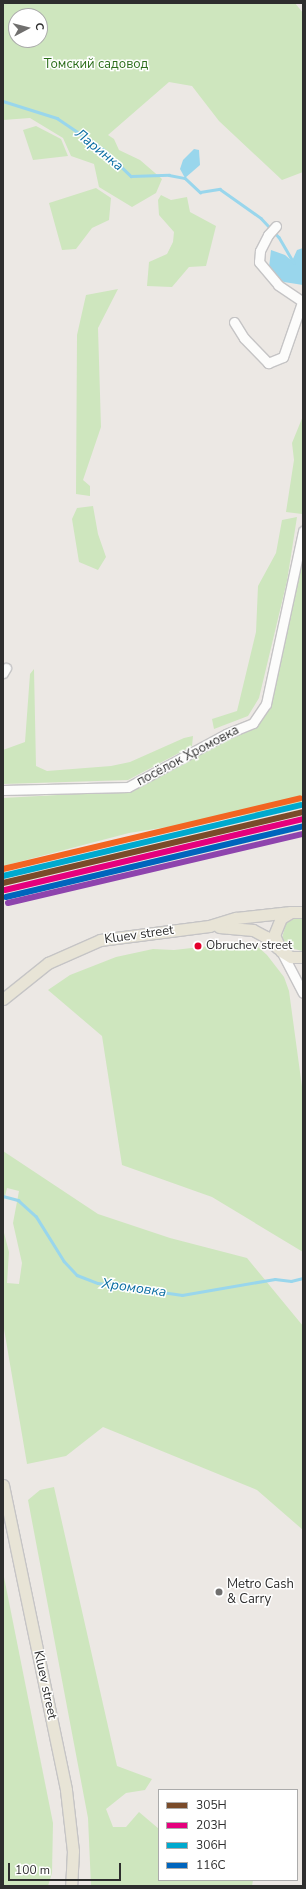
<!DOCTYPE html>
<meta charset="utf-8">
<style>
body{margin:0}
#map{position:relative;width:306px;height:1889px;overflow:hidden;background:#ece8e4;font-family:"Nunito Sans",sans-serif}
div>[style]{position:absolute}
.green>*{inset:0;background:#cee6be}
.water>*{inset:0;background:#99d6ec}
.stream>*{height:2.5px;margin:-1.25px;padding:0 1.25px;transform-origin:1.25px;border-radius:1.25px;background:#99d6ec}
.roads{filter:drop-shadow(1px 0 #c5c4c5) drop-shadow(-1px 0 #c5c4c5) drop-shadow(0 1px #c5c4c5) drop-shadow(0 -1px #c5c4c5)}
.minor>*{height:9px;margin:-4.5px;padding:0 4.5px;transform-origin:4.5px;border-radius:4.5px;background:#fcfcfb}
.major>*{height:11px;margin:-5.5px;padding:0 5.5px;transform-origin:5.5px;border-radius:5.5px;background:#e8e4d6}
.rail-1>*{height:6px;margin:-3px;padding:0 3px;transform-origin:3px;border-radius:3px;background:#7a4b2a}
.rail-2>*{height:6px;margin:-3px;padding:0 3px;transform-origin:3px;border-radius:3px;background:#e5007d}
.rail-3>*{height:6px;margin:-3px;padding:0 3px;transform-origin:3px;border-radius:3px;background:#00a9ce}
.rail-4>*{height:6px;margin:-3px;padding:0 3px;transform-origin:3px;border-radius:3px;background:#0065bd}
.rail-5>*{height:6px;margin:-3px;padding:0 3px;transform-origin:3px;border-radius:3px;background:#f26522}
.rail-6>*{height:6px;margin:-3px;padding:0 3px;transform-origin:3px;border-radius:3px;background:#8e44ad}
.dots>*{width:11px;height:11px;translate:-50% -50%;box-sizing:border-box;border:2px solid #fff;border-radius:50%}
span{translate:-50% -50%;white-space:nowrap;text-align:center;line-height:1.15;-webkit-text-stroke:3px #fff;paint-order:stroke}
.bus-label{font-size:12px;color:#2e2e2e}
.left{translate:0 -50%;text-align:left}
.park-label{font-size:13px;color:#2c6e1b}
.street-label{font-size:13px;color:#2e2e2e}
.poi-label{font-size:13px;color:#2e2e2e}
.water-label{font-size:14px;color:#0d6fa3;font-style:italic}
.frame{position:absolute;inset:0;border:4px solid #2e2e2e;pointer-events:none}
.legend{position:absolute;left:158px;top:1789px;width:140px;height:92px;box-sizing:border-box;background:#fff;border:1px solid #ababab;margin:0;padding:5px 7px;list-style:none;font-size:12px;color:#2e2e2e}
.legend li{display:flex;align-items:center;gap:8px;height:20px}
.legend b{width:20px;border:1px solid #ababab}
.north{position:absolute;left:8px;top:8px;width:40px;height:40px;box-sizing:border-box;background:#fff;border:1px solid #ababab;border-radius:50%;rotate:83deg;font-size:11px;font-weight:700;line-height:16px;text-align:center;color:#2e2e2e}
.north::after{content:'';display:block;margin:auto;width:14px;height:18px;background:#706f6e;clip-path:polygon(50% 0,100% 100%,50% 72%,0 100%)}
.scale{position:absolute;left:8px;top:1863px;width:113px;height:18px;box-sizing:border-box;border:2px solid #2e2e2e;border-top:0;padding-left:5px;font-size:12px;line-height:14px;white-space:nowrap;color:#2e2e2e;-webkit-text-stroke:3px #fff;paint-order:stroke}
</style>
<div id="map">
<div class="green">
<div style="clip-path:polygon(evenodd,3px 3px,295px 3px,303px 13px,303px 172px,282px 180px,219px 121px,192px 86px,169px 82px,108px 135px,114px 139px,119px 150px,140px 160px,162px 179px,156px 193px,132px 207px,99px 187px,94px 164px,71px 156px,63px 138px,30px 118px,3px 120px,3px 3px,16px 16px,40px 16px,40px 40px,16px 40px,16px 16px)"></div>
<div style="clip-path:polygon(36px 126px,61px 139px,68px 156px,33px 160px,23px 130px)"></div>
<div style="clip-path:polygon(96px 188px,111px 198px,109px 220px,92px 228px,76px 249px,62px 250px,49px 203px)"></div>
<div style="clip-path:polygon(161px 195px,171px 200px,187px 197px,190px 212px,216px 226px,206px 266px,189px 267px,172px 287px,147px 286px,149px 262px,167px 254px,173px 242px,174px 232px,159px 215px,158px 200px)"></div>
<div style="clip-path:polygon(118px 289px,98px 328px,101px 427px,83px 480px,90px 486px,90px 496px,76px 494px,77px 335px,86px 295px)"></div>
<div style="clip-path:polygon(303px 416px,303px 510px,302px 514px,286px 512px,294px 460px,292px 443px)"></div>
<div style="clip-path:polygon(93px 506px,98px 534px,106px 557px,98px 570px,79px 562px,72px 519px,77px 508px)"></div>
<div style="clip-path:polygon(297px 517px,287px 581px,259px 698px,248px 716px,214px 729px,212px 719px,237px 711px,256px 632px,258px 586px,276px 553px,282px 520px)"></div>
<div style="clip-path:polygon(303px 547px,303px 804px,277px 810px,129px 833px,3px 866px,3px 798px,131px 791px,224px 739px,253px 729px,268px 710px)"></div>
<div style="clip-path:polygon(34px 669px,36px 766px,47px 771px,111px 766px,130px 762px,184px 738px,193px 736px,192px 746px,128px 780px,3px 784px,3px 750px,25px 742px,30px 674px)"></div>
<div style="clip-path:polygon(296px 918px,303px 919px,302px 951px,287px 947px,282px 938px,286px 923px)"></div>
<div style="clip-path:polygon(236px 943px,258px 947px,267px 955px,284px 977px,289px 991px,303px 1094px,303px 1252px,212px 1197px,122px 1165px,102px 1036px,48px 990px,70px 975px,116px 957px,153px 949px,174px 950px)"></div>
<div style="clip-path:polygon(3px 1151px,98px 1214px,170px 1238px,247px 1258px,303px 1326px,303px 1530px,257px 1490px,103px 1427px,66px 1456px,27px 1464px,3px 1323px,3px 1229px,9px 1252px,7px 1283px,19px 1284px,22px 1263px,13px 1223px,19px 1191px,7px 1188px,3px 1205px)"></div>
<div style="clip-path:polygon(54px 1487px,117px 1766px,152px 1779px,145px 1790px,126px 1793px,106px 1809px,113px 1827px,126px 1827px,139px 1812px,159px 1829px,159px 1880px,253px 1880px,252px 1886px,91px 1886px,88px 1818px,28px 1500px,40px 1490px)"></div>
<div style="clip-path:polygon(3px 1572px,53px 1823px,52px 1873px,48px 1886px,3px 1886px)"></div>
</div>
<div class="water">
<div style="clip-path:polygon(194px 149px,199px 150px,200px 165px,185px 178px,180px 169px,183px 160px)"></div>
<div style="clip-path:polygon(303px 248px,303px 285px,284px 282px,274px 277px,269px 268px,271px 250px,285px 255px,292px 261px,297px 250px)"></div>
</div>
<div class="stream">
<div style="left:3px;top:101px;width:57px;rotate:17.5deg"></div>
<div style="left:57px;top:118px;width:55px;rotate:34deg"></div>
<div style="left:103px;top:149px;width:39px;rotate:44deg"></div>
<div style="left:131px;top:176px;width:38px;rotate:-2deg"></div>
<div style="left:169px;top:175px;width:16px;rotate:11deg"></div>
<div style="left:185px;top:178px;width:21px;rotate:43deg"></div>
<div style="left:200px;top:192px;width:20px;rotate:-9deg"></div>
<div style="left:220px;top:189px;width:50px;rotate:35.3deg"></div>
<div style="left:261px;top:218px;width:26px;rotate:47deg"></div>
<div style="left:279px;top:237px;width:30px;rotate:60deg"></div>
<div style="left:3px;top:1196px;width:16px;rotate:15deg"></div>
<div style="left:18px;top:1200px;width:24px;rotate:42deg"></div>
<div style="left:36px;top:1216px;width:53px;rotate:58.1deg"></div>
<div style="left:64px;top:1261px;width:19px;rotate:47deg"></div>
<div style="left:77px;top:1275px;width:22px;rotate:21deg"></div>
<div style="left:98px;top:1283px;width:85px;rotate:8.1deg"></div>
<div style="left:182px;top:1295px;width:94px;rotate:-9.8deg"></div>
<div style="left:275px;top:1279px;width:16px;rotate:7deg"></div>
<div style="left:291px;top:1281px;width:12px;rotate:-14deg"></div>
</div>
<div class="roads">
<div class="minor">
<div style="left:276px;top:226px;width:12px;rotate:132deg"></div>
<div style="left:268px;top:235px;width:18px;rotate:117deg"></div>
<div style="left:260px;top:251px;width:11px;rotate:95deg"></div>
<div style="left:259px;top:262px;width:30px;rotate:50deg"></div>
<div style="left:278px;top:285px;width:30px;rotate:34deg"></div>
<div style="left:234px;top:322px;width:19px;rotate:58deg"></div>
<div style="left:244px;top:338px;width:35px;rotate:46deg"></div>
<div style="left:268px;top:363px;width:16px;rotate:-22deg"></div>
<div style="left:283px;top:357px;width:58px;rotate:-70.9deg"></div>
<div style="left:3px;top:673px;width:6px;rotate:-59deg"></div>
<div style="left:3px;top:790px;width:125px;rotate:-1.4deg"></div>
<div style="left:128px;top:787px;width:111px;rotate:-28.4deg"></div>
<div style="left:226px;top:734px;width:29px;rotate:-22deg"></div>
<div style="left:253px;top:723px;width:23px;rotate:-56deg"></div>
<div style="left:266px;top:704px;width:177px;rotate:-77.9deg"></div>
<div style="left:281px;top:951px;width:47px;rotate:62.4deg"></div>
</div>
<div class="major">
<div style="left:303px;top:912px;width:12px;rotate:180deg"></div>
<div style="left:291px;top:912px;width:12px;rotate:149deg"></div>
<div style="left:281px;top:918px;width:18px;rotate:112deg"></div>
<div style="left:274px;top:935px;width:17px;rotate:66deg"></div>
<div style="left:281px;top:951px;width:12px;rotate:31deg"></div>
<div style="left:291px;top:957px;width:12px"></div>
<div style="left:219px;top:927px;width:34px;rotate:5deg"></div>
<div style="left:253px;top:930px;width:15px;rotate:28deg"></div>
<div style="left:266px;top:937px;width:16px;rotate:43deg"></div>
<div style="left:3px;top:999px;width:58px;rotate:-38.7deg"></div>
<div style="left:48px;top:963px;width:57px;rotate:-23.9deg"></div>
<div style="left:100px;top:940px;width:110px;rotate:-7.3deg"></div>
<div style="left:209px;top:926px;width:28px;rotate:-17deg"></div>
<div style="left:236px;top:918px;width:55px;rotate:-6.2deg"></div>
<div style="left:3px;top:1485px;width:311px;rotate:78.3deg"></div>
<div style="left:66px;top:1790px;width:61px;rotate:83.5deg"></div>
<div style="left:73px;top:1851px;width:35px;rotate:93deg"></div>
</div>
</div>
<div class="rail-1">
<div style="left:3px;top:883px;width:308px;rotate:-13.3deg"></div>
</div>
<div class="rail-2">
<div style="left:5px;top:890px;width:306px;rotate:-13.4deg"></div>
</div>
<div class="rail-3">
<div style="left:3px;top:876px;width:306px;rotate:-13.4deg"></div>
</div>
<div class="rail-4">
<div style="left:6px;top:897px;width:305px;rotate:-13.4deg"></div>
</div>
<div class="rail-5">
<div style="left:3px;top:869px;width:305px;rotate:-13.4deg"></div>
</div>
<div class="rail-6">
<div style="left:8px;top:903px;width:303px;rotate:-13.2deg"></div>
</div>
<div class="dots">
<div style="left:198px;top:946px;background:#e4002b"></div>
<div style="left:219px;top:1592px;background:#706f6e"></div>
</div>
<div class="bus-label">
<span class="left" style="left:206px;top:946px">Obruchev street</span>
</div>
<div class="park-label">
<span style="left:96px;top:64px">Томский садовод</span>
</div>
<div class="street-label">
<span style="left:188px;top:756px;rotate:-28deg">посёлок Хромовка</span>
<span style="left:139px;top:935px;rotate:-8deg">Kluev street</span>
<span style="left:45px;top:1685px;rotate:78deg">Kluev street</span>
</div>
<div class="poi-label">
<span class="left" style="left:227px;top:1592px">Metro Cash<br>&amp; Carry</span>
</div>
<div class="water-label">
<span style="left:99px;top:150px;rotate:39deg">Ларинка</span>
<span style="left:134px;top:1288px;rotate:8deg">Хромовка</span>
</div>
<div class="frame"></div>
<ul class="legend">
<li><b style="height:5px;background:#7a4b2a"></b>305Н</li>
<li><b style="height:5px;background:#e5007d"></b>203Н</li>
<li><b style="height:5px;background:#00a9ce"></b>306Н</li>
<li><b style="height:5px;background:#0065bd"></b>116С</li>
</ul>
<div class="north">С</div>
<div class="scale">100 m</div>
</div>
